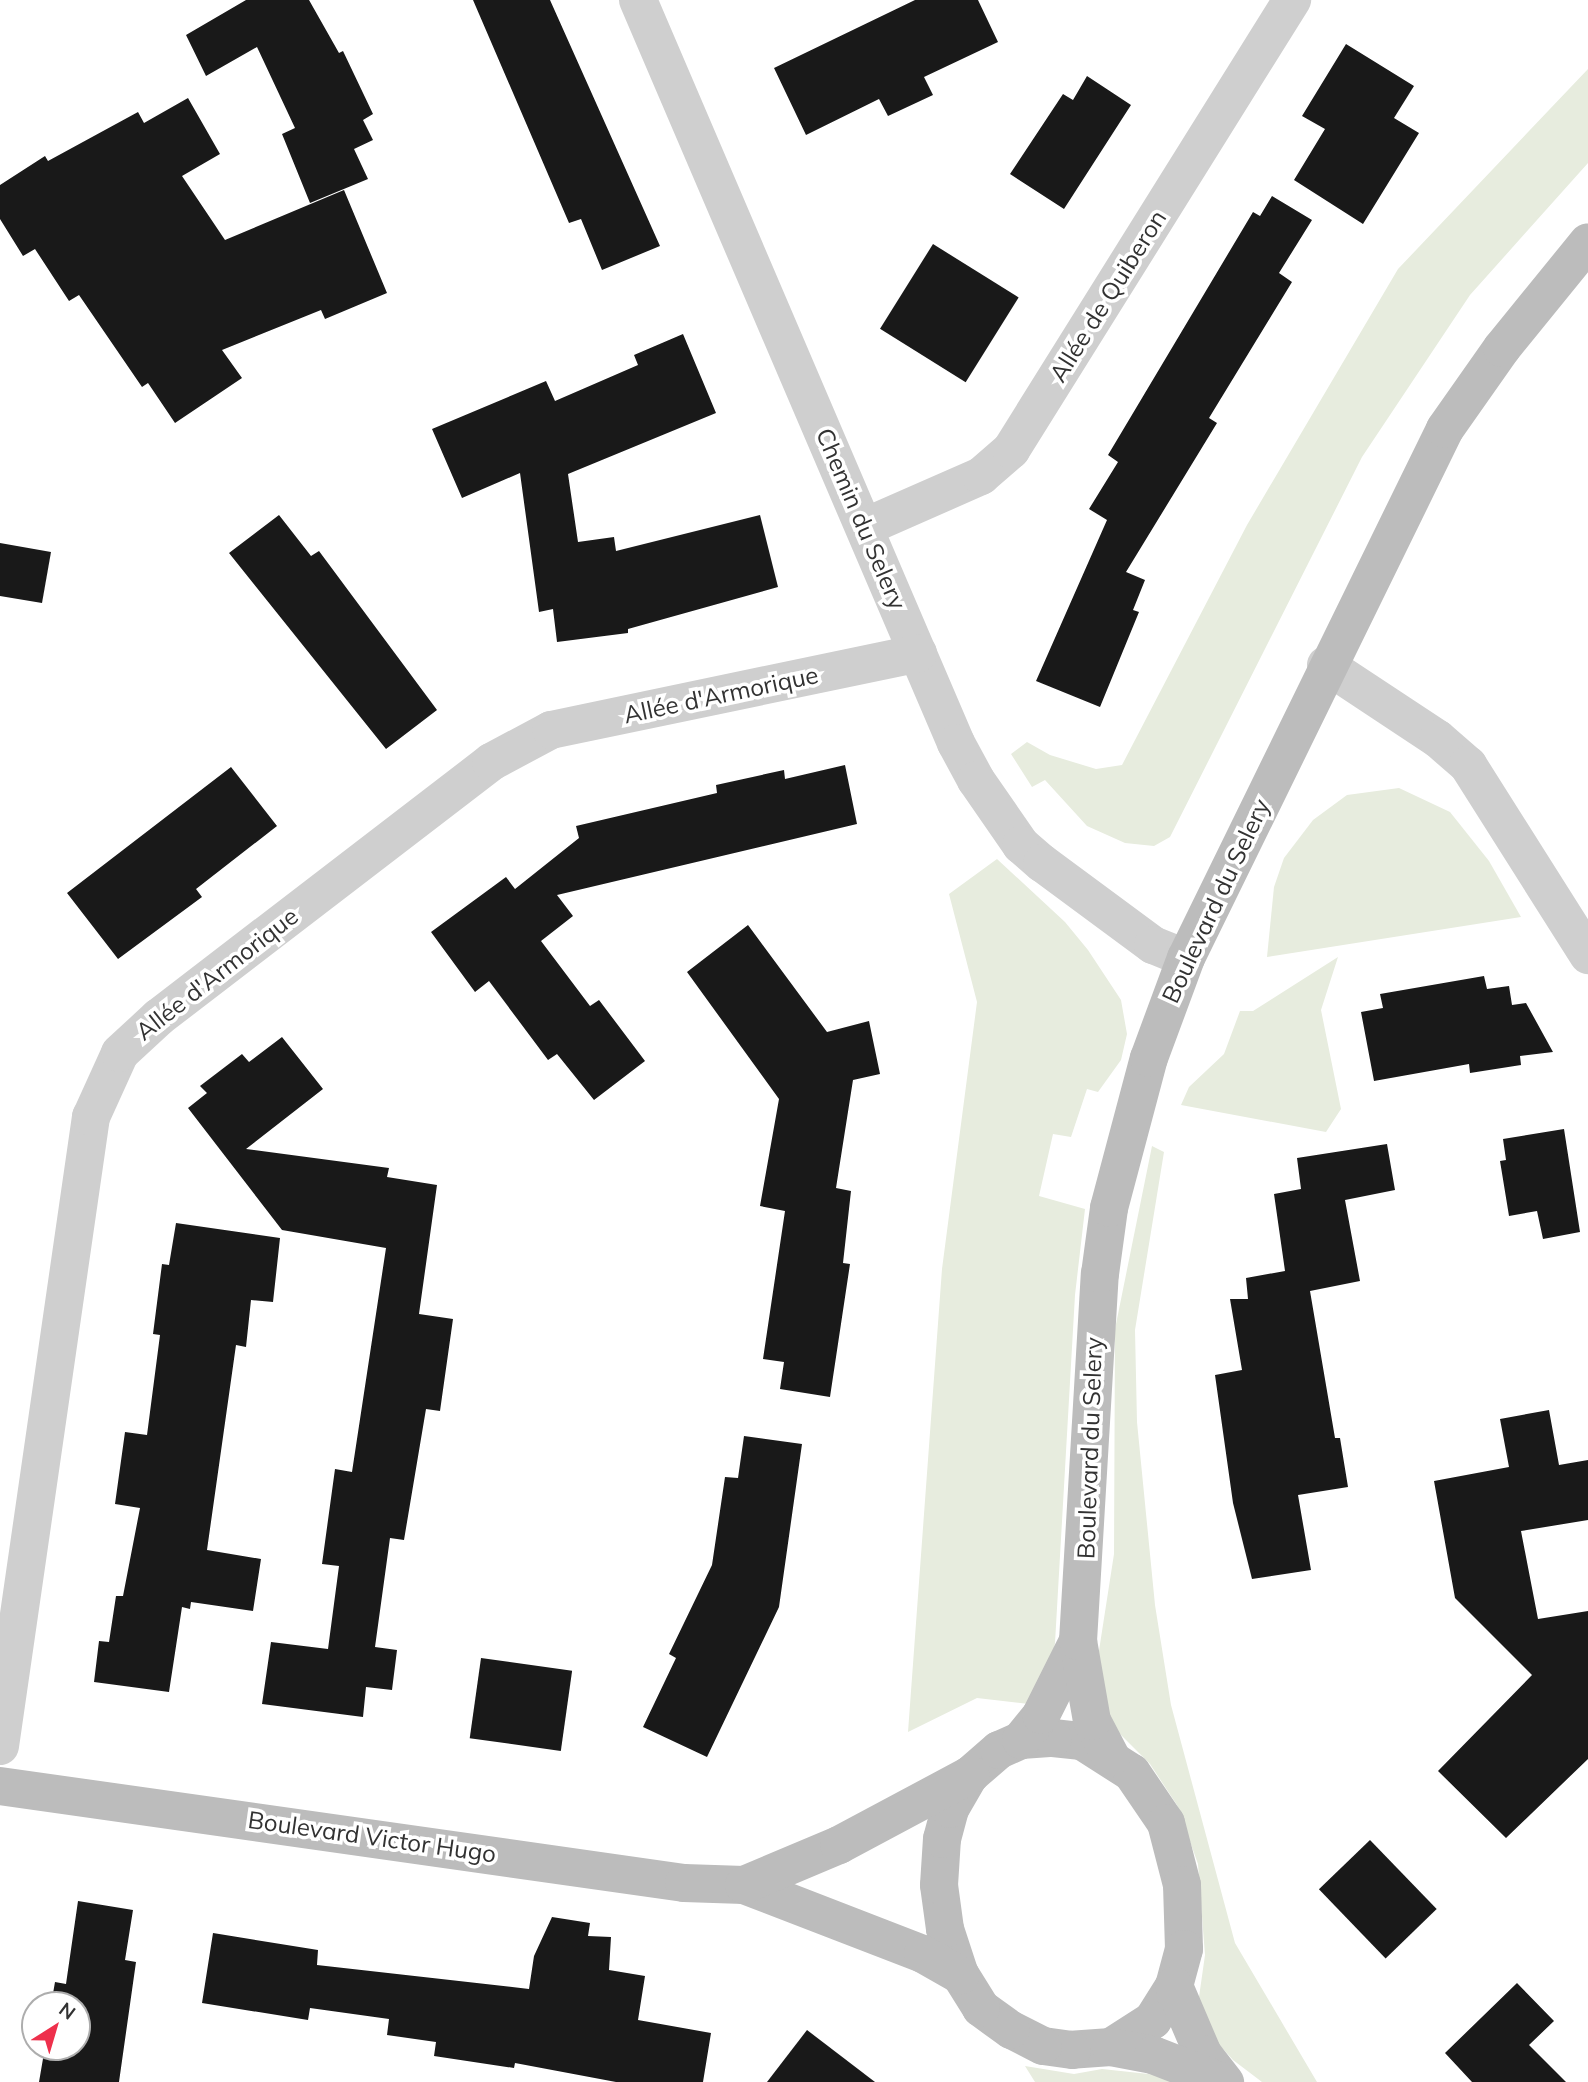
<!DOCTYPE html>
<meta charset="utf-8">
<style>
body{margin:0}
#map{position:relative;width:1588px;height:2082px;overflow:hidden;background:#fff;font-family:Mulish,sans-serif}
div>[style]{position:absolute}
.green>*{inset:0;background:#e7ecde}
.building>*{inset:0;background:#191919;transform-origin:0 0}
.street>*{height:38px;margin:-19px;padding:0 19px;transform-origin:19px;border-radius:19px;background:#cfcfcf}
.secondary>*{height:38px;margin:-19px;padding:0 19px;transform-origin:19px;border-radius:19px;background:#bcbcbc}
span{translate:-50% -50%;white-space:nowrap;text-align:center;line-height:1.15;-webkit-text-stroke:7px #fff;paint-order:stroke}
.street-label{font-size:24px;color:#323232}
.north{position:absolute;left:21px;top:1991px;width:70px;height:70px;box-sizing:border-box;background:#fff;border:2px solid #adadad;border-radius:50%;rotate:37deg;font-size:19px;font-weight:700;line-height:28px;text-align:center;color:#323232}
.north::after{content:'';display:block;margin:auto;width:24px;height:32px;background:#ee304c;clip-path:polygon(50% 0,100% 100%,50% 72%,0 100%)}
</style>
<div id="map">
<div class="green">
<div style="clip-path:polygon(1588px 69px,1588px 163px,1470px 295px,1362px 457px,1170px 837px,1154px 846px,1125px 843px,1087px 826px,1045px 780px,1032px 787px,1011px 754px,1027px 742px,1050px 755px,1096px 769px,1122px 765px,1247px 525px,1398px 269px)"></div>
<div style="clip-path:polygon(1399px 788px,1450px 812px,1489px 861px,1521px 917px,1267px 957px,1274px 887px,1284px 858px,1313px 820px,1347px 795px)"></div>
<div style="clip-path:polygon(997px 859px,1065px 922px,1088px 950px,1121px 1000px,1127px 1034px,1121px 1060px,1098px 1092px,1087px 1089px,1071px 1137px,1053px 1134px,1039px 1196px,1085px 1209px,1075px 1295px,1055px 1643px,1049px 1676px,1029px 1704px,977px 1698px,908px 1732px,942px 1269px,977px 1002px,949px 894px)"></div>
<div style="clip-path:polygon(1338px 957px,1321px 1010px,1341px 1109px,1326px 1132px,1181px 1105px,1189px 1087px,1224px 1054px,1240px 1011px,1253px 1011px)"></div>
<div style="clip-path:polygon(1152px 1146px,1164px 1152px,1135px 1330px,1137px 1422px,1155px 1605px,1171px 1705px,1235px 1943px,1317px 2082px,1262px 2082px,1233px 2060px,1208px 2032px,1198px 2004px,1205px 1955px,1198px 1864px,1177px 1805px,1150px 1764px,1117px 1731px,1103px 1705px,1098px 1657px,1114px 1554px,1115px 1329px)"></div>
<div style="clip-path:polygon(1025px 2066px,1074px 2074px,1102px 2069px,1158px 2075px,1172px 2082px,1035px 2082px)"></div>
</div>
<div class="building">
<div style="clip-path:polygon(246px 0,309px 0,339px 53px,343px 51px,373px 114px,363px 120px,373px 140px,354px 149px,368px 179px,310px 203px,282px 134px,295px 128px,257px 47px,206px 76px,186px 35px)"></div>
<div style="clip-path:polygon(473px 0,550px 0,660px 246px,602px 270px,581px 219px,569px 223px)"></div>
<div style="clip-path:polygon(915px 0,978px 0,998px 42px,924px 77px,933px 95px,888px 116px,879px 99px,806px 135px,774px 68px)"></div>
<div style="clip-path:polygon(1346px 44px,1414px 86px,1394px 118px,1419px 133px,1363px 224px,1294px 180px,1325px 129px,1302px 116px)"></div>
<div style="clip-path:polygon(1087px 76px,1131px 105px,1064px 209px,1010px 174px,1063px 94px,1073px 100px)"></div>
<div style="clip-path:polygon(188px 98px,220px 154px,182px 176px,225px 240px,344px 190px,387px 293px,325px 319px,321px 310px,222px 350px,242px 378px,175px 423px,148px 383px,142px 387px,79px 295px,69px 301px,35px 249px,23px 256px,0 219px,0 185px,45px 156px,48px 161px,138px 112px,144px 123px)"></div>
<div style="clip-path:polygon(1272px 196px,1312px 220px,1279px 273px,1292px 282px,1209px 418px,1217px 423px,1126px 572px,1145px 580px,1133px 610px,1139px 612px,1100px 707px,1036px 681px,1107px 520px,1089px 509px,1118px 462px,1108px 455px,1253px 212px,1260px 216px)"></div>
<div style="left:933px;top:244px;width:101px;height:100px;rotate:32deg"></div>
<div style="clip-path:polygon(683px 334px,716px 413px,568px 474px,578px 542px,614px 537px,616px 551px,760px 515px,778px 587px,628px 629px,628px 633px,557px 642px,553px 609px,539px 612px,520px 473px,462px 498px,432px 429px,546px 381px,555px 401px,638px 365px,634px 355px)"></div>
<div style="clip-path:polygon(279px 515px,311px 556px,319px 551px,437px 710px,386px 749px,229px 553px)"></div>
<div style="clip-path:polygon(0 543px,51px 552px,42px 603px,0 596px)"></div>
<div style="clip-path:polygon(845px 765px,857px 824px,557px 895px,573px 916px,541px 941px,590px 1006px,599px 1000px,645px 1061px,594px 1100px,557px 1054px,548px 1060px,489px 981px,475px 992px,431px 932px,506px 877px,515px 889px,579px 838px,576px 826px,717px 793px,716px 785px,784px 770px,785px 779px)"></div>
<div style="clip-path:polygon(231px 767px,277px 826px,196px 889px,202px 897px,118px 959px,67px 893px)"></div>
<div style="clip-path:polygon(748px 925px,827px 1032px,869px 1021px,880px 1074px,853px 1080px,836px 1188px,851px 1191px,843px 1263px,850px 1264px,830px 1397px,780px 1389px,784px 1362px,763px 1359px,785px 1211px,760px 1206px,779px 1099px,687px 972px)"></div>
<div style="clip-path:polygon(1484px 976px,1487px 989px,1509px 986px,1512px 1005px,1526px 1003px,1553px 1052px,1520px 1056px,1521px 1065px,1470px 1073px,1469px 1064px,1374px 1081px,1361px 1012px,1383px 1008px,1380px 994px)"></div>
<div style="clip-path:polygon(282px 1037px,323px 1089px,246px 1149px,389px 1168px,387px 1177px,437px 1185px,419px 1314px,453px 1319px,440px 1411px,426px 1409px,404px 1540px,390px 1538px,375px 1647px,397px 1650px,392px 1690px,366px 1687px,363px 1717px,262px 1704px,271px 1642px,328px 1649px,339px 1566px,322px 1564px,335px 1469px,352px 1472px,386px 1248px,282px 1230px,188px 1108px,207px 1093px,200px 1086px,242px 1054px,249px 1062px)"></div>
<div style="clip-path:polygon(1564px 1129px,1580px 1232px,1543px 1239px,1537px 1211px,1509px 1216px,1500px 1161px,1506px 1160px,1503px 1139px)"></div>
<div style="clip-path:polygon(1387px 1144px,1395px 1190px,1345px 1200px,1360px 1281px,1310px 1291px,1335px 1438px,1340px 1438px,1348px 1487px,1298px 1495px,1311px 1570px,1252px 1579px,1233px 1503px,1215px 1375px,1242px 1370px,1230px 1299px,1248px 1299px,1246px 1278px,1285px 1271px,1274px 1194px,1301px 1189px,1297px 1158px)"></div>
<div style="clip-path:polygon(176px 1223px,280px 1238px,273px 1302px,251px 1300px,246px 1347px,236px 1345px,207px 1550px,261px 1559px,253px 1611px,191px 1602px,190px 1609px,182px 1607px,169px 1692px,94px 1682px,99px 1641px,109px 1642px,116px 1596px,123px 1596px,140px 1508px,115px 1504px,125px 1432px,147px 1435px,160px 1335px,153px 1334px,162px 1264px,169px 1265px)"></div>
<div style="clip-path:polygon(1549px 1410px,1559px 1465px,1588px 1460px,1588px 1520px,1521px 1531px,1538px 1619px,1588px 1611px,1588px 1759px,1506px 1838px,1438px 1771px,1532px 1675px,1455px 1598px,1434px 1481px,1509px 1467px,1500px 1419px)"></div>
<div style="clip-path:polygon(744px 1436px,802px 1444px,779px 1607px,707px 1757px,643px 1727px,676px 1658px,669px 1654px,712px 1565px,725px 1477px,738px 1478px)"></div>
<div style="left:481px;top:1658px;width:92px;height:81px;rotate:8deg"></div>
<div style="left:1370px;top:1840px;width:96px;height:71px;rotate:46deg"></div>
<div style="clip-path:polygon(78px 1901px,133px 1910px,125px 1960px,136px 1962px,119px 2082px,39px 2082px,45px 2047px,77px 2047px,77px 2005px,51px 2005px,55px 1982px,66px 1984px)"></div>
<div style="clip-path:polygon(552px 1917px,590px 1923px,588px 1936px,611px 1937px,609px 1970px,645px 1976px,638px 2020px,711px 2033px,703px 2082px,616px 2082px,515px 2063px,514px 2068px,434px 2056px,436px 2042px,387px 2035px,389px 2019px,310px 2008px,308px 2020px,202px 2003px,213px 1933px,318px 1950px,317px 1965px,529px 1989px,534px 1956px)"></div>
<div style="clip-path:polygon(1517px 1983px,1554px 2021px,1529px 2045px,1566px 2082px,1472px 2082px,1445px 2053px)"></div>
<div style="clip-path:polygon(807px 2030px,875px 2082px,767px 2082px)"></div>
</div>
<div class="street">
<div style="left:638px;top:0;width:808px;rotate:66.83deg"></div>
<div style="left:956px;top:743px;width:42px;rotate:61.6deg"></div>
<div style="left:976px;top:780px;width:79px;rotate:55.3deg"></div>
<div style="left:1021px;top:845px;width:28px;rotate:41deg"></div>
<div style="left:1042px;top:863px;width:138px;rotate:36.5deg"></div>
<div style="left:1153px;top:945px;width:35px;rotate:22deg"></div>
<div style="left:865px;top:527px;width:127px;rotate:-23.7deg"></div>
<div style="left:981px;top:476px;width:40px;rotate:-41deg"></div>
<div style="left:1011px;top:450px;width:531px;rotate:-58.02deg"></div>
<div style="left:1326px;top:665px;width:134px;rotate:33.5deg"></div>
<div style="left:1438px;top:739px;width:40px;rotate:41deg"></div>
<div style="left:1468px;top:765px;width:225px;rotate:57.7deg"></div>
<div style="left:0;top:1746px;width:636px;rotate:-81.77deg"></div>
<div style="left:91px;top:1117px;width:70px;rotate:-65.6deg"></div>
<div style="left:120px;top:1053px;width:53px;rotate:-42.7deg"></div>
<div style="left:159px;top:1017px;width:419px;rotate:-37.5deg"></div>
<div style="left:491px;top:762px;width:68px;rotate:-28.1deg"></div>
<div style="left:551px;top:730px;width:375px;rotate:-11.8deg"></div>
</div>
<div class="secondary">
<div style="left:1053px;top:1738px;width:29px;rotate:6deg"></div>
<div style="left:1082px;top:1741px;width:59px;rotate:32.6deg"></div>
<div style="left:1132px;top:1773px;width:60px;rotate:55.8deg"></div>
<div style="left:1166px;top:1823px;width:64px;rotate:75.5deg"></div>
<div style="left:1182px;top:1885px;width:64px;rotate:88.2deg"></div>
<div style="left:1184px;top:1949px;width:38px;rotate:105deg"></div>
<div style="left:1174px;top:1986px;width:40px;rotate:122deg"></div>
<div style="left:1153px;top:2020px;width:50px;rotate:147.3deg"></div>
<div style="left:1111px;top:2047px;width:39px;rotate:176deg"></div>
<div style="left:1072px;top:2050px;width:29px;rotate:-172deg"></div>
<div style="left:1043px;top:2046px;width:36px;rotate:-153deg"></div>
<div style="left:1011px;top:2030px;width:37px;rotate:-144deg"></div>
<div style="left:981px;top:2008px;width:39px;rotate:-122deg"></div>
<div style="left:960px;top:1975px;width:48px;rotate:-108.1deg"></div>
<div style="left:945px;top:1929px;width:44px;rotate:-97.8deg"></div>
<div style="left:939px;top:1885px;width:46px;rotate:-86.3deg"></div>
<div style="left:942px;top:1839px;width:31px;rotate:-75deg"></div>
<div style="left:950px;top:1809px;width:39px;rotate:-60deg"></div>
<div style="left:970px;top:1775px;width:38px;rotate:-41deg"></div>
<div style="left:999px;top:1750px;width:24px;rotate:-24deg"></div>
<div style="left:1021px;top:1740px;width:32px;rotate:-4deg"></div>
<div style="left:1021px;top:1740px;width:32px;rotate:-51deg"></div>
<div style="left:1041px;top:1715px;width:83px;rotate:-63.4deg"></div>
<div style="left:1111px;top:1757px;width:41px;rotate:-117.8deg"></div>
<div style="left:1092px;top:1721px;width:81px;rotate:-99.9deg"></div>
<div style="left:1078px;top:1641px;width:368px;rotate:-86.6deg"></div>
<div style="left:1100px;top:1274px;width:67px;rotate:-82.2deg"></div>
<div style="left:1109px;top:1208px;width:155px;rotate:-75.1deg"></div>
<div style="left:1149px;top:1058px;width:107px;rotate:-69.7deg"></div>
<div style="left:1186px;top:958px;width:589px;rotate:-63.91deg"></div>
<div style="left:1445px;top:429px;width:99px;rotate:-54.9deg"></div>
<div style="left:1502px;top:348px;width:136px;rotate:-50.9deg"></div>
<div style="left:0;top:1786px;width:691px;rotate:8.07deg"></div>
<div style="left:684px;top:1883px;width:60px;rotate:1.9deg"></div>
<div style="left:744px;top:1885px;width:192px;rotate:21.1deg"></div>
<div style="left:923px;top:1954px;width:43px;rotate:29.6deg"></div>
<div style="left:744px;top:1885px;width:103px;rotate:-22.8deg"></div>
<div style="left:839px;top:1845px;width:149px;rotate:-28.1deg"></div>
<div style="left:1174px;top:1986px;width:74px;rotate:66.9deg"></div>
<div style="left:1203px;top:2054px;width:36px;rotate:52deg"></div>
<div style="left:1111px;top:2047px;width:43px;rotate:10.8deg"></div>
<div style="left:1153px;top:2055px;width:74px;rotate:21.4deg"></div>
</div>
<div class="street-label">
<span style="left:1108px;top:296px;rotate:-58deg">Allée de Quiberon</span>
<span style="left:861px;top:519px;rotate:67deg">Chemin du Selery</span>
<span style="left:721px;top:695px;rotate:-12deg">Allée d'Armorique</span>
<span style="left:1216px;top:901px;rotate:-65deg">Boulevard du Selery</span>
<span style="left:217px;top:974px;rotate:-38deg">Allée d'Armorique</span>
<span style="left:1090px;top:1448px;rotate:-88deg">Boulevard du Selery</span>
<span style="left:372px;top:1837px;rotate:8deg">Boulevard Victor Hugo</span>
</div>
<div class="north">N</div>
</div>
